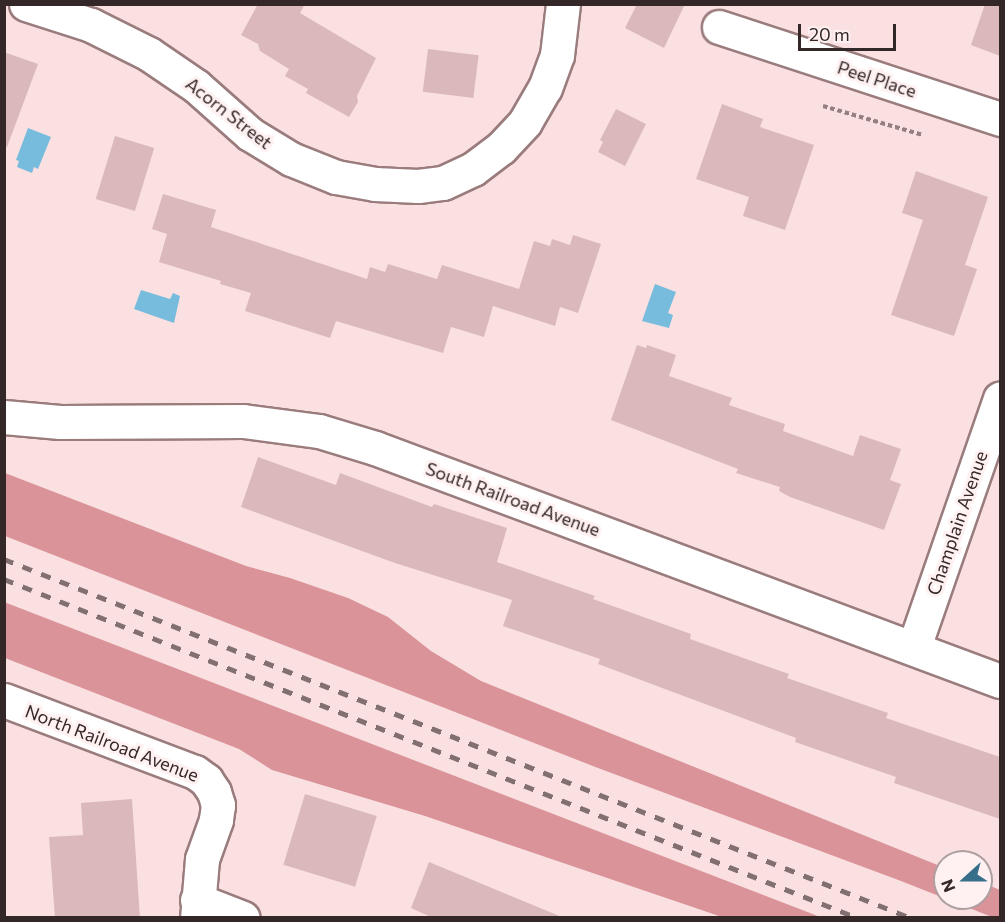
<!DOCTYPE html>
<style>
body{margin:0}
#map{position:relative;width:1005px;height:922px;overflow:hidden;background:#fbe0e1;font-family:Commissioner,sans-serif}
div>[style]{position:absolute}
.forest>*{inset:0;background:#d99399}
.water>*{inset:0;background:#7bd}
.building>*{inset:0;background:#dbb9bb;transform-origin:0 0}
.path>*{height:4px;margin-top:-2px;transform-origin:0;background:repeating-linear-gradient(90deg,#948081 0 4.5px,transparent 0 7.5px)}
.roads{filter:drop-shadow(2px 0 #9a7c7d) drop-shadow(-2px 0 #9a7c7d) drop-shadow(0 2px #9a7c7d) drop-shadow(0 -2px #9a7c7d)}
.minor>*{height:33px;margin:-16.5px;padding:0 16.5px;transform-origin:16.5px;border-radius:16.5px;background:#fff}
.rail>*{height:4.5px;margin-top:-2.25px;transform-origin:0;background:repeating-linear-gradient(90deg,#827071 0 10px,transparent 0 20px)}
span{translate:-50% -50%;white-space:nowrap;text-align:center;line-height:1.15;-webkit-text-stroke:6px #fff1f1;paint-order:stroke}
.street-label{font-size:18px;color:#342728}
.frame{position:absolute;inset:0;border:6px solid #342728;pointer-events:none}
.north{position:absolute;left:933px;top:850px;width:60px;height:60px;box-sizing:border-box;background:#fff1f1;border:2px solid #aea0a1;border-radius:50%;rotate:249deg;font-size:16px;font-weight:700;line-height:24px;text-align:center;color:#342728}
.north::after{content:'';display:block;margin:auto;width:21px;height:27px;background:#376f8a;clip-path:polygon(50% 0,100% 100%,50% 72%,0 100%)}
.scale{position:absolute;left:798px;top:24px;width:98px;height:27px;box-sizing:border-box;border:3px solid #342728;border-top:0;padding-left:8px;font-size:18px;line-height:21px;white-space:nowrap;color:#342728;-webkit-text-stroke:4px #fff1f1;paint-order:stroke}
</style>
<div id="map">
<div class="forest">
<div style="clip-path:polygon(5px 473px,246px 566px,290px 578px,348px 598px,388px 617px,431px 651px,481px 681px,945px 868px,945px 898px,981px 898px,981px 882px,1000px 890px,1000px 917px,992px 917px,901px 881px,598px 768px,5px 536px)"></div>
<div style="clip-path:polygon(4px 602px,810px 913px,820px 917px,722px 917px,425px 816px,272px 770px,239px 749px,5px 658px)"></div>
</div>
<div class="water">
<div style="clip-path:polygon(28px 128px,51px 137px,38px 169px,34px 167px,32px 173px,17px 167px,19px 161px,16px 160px)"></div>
<div style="clip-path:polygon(655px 284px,676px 292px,668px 313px,673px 315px,669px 328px,642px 321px)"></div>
<div style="clip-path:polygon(141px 290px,170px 299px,173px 293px,180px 296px,174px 323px,134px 309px)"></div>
</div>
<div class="building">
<div style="clip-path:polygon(258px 4px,305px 4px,300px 13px,376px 58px,357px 96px,358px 102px,349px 117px,306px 93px,308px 89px,285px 76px,289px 69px,260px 51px,258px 44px,241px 35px)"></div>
<div style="clip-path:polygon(637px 4px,685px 4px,664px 48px,625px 28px)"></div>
<div style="clip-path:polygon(985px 4px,1000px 4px,1000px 56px,971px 45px)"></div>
<div style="left:428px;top:49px;width:51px;height:43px;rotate:7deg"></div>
<div style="clip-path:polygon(4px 52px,38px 64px,7px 147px,4px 146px)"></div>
<div style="clip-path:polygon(722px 104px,763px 119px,760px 127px,814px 145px,785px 230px,743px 216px,749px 197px,696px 179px)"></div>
<div style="clip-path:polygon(616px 109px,646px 124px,625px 166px,598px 152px,603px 142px,600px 140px)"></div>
<div style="left:115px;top:136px;width:41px;height:66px;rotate:17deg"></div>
<div style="clip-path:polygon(916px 171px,988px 197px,965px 265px,977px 269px,954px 336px,891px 315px,923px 220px,902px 213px)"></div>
<div style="clip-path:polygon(163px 194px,216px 210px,211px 227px,367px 279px,370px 267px,385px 272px,388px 264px,437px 279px,442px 265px,519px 289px,534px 241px,550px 246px,552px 239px,570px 245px,573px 235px,601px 244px,578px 313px,560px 307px,555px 326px,493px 306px,484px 337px,451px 327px,443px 353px,336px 321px,330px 338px,245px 311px,251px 293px,220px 284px,221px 281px,159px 262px,167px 234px,152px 229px)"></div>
<div style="clip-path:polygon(637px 345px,646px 348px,647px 345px,676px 355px,669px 376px,732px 398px,729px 405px,785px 424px,783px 431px,853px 456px,860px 435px,901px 449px,890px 480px,901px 484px,884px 530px,790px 497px,779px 491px,780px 487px,736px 473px,738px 469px,611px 420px)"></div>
<div style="clip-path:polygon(258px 457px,336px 485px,340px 473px,432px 507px,434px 504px,507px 528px,497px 562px,595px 596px,593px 599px,691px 634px,690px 639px,789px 674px,787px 678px,888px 713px,886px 718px,1000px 757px,1000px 819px,894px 783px,896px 777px,795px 742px,796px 738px,598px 664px,600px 659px,503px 626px,512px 600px,395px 563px,241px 507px)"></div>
<div style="left:305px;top:794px;width:75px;height:74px;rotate:17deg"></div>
<div style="clip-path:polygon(132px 799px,140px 918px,55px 918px,49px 837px,83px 835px,81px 803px)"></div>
<div style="clip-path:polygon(429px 862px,562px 917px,562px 918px,433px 918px,411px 908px)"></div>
</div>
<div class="path">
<div style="left:823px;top:106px;width:104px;rotate:16.2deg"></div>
</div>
<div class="roads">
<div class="minor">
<div style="left:26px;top:4px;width:68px;rotate:17.9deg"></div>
<div style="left:91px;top:25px;width:65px;rotate:26.6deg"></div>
<div style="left:149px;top:54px;width:57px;rotate:34.2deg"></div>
<div style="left:196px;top:86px;width:72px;rotate:41.6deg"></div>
<div style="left:250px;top:134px;width:48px;rotate:31.4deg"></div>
<div style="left:291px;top:159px;width:48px;rotate:21.8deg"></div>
<div style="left:336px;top:177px;width:40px;rotate:10deg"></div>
<div style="left:375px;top:184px;width:43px;rotate:2.7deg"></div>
<div style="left:418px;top:186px;width:25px;rotate:-7deg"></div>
<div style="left:443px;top:183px;width:33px;rotate:-25deg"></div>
<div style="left:473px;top:169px;width:35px;rotate:-37deg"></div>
<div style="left:501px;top:148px;width:35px;rotate:-47deg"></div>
<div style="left:525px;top:122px;width:39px;rotate:-60deg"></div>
<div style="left:545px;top:88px;width:35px;rotate:-70deg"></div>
<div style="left:557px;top:55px;width:51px;rotate:-83.3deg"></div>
<div style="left:719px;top:27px;width:296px;rotate:18.1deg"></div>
<div style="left:4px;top:417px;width:56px;rotate:5.1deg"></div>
<div style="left:60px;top:422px;width:183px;rotate:-0.3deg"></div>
<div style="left:243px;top:421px;width:77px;rotate:7.5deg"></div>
<div style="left:319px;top:431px;width:59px;rotate:16.9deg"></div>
<div style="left:375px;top:448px;width:667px;rotate:20.45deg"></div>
<div style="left:914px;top:647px;width:263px;rotate:-70.9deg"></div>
<div style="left:4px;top:700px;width:204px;rotate:20.7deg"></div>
<div style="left:195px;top:772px;width:14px;rotate:36deg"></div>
<div style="left:206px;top:780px;width:14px;rotate:56deg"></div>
<div style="left:214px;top:792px;width:14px;rotate:73deg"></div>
<div style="left:218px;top:805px;width:15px;rotate:98deg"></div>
<div style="left:216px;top:820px;width:41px;rotate:109.7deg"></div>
<div style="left:202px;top:859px;width:59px;rotate:94.8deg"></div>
<div style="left:197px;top:900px;width:49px;rotate:21.4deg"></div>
</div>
</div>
<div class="rail">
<div style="left:4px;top:559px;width:975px;rotate:21.59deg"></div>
<div style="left:4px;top:579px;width:919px;rotate:21.65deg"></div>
</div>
<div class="street-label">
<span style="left:877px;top:79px;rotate:18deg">Peel Place</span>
<span style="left:229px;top:113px;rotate:38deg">Acorn Street</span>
<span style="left:513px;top:499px;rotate:20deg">South Railroad Avenue</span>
<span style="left:957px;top:523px;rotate:-71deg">Champlain Avenue</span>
<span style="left:112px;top:743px;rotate:21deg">North Railroad Avenue</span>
</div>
<div class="frame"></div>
<div class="north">N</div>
<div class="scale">20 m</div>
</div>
